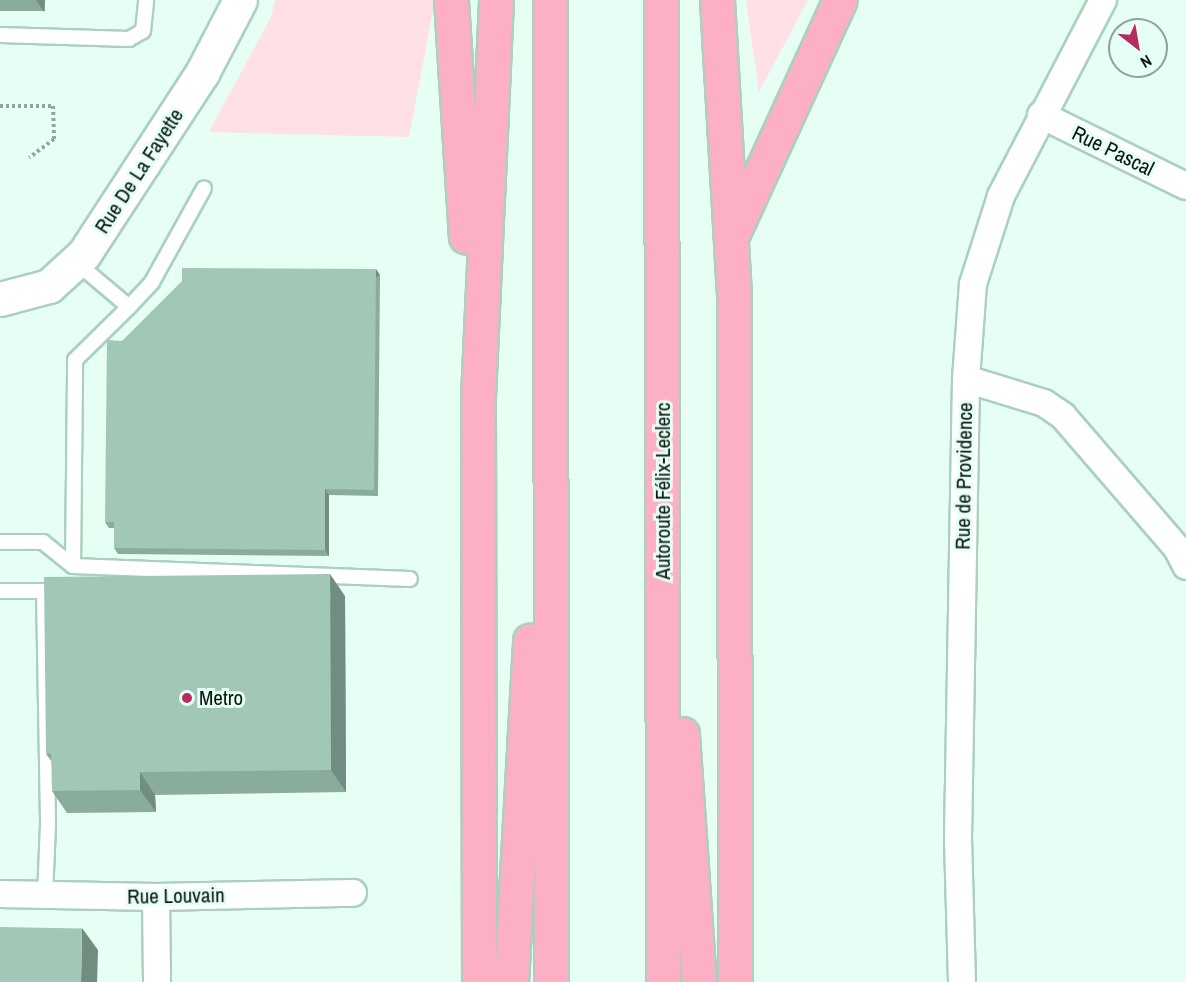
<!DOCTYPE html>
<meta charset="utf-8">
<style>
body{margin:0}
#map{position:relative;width:1186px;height:982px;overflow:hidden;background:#e6fef3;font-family:"Archivo Narrow",sans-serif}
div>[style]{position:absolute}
.green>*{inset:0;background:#ffe0e7}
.path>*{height:4px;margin-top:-2px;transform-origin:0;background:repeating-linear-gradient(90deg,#92a69e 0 3px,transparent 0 6px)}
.roads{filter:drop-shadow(2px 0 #aad0bf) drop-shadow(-2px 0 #aad0bf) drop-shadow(0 2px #aad0bf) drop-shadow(0 -2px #aad0bf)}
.lane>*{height:14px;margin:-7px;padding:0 7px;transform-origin:7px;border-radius:7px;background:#fff}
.street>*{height:26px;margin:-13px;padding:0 13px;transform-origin:13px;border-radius:13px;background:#fff}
.secondary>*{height:33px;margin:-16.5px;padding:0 16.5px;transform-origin:16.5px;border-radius:16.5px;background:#fff}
.highway>*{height:33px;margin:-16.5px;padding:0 16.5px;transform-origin:16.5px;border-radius:16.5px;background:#fdb0c3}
.wall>*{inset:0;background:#8aac9d;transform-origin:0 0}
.shaded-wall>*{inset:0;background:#718c80;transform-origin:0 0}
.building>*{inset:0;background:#a1c8b7;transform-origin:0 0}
.dots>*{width:16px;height:16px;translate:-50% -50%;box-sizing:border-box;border:3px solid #e6fef3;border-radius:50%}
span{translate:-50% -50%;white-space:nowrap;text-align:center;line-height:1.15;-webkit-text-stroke:6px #e6fef3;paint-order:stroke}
.street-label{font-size:21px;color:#091712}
.poi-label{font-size:21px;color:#091712}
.left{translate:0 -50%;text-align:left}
.north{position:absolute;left:1108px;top:18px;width:60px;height:60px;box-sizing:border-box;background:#e6fef3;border:2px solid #8ea299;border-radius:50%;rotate:149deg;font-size:16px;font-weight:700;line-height:24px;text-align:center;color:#091712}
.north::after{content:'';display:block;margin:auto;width:21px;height:27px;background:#b82b61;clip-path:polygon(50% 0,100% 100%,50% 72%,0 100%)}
</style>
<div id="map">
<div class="green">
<div style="clip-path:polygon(275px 0,435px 0,409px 137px,209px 132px,271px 17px)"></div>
<div style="clip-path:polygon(746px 0,808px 0,759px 92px)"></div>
</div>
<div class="path">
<div style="left:0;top:106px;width:53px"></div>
<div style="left:53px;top:106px;width:33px;rotate:88deg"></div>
<div style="left:54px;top:139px;width:31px;rotate:143deg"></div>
</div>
<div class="roads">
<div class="lane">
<div style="left:0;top:35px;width:129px;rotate:1.8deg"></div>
<div style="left:129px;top:39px;width:16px;rotate:-30deg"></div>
<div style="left:143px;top:31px;width:31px;rotate:-84deg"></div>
<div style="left:77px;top:263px;width:68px;rotate:40.2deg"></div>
<div style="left:129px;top:307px;width:34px;rotate:-47deg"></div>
<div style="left:152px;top:282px;width:107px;rotate:-61deg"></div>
<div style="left:0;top:542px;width:43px"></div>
<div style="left:43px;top:542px;width:38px;rotate:39deg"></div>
<div style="left:73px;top:566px;width:337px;rotate:2.2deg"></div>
<div style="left:73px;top:566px;width:206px;rotate:-89.4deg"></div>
<div style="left:75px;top:360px;width:76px;rotate:-44.5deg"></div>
<div style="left:0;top:591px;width:44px"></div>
<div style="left:44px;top:591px;width:234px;rotate:89deg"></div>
<div style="left:48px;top:825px;width:71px;rotate:92.4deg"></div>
</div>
<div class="street">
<div style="left:1041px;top:115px;width:161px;rotate:26.1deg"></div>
<div style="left:966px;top:379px;width:82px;rotate:17.1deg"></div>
<div style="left:1044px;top:403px;width:23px;rotate:34deg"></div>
<div style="left:1063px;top:416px;width:174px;rotate:49.2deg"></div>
<div style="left:1177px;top:548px;width:20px;rotate:63deg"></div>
<div style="left:0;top:894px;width:156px;rotate:1.1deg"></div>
<div style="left:156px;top:897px;width:197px;rotate:-1.2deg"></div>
<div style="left:156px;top:897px;width:85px;rotate:89.3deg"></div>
<div style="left:962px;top:982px;width:144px;rotate:-91.6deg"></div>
<div style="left:958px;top:838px;width:459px;rotate:-89deg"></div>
<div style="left:966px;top:379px;width:95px;rotate:-85.8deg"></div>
<div style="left:973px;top:284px;width:92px;rotate:-72.3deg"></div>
<div style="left:1001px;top:196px;width:221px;rotate:-62.5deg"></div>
</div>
<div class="secondary">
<div style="left:0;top:299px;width:51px;rotate:-14.9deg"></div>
<div style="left:49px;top:286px;width:47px;rotate:-42.4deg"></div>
<div style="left:84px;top:254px;width:216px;rotate:-56.9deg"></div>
<div style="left:202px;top:73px;width:82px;rotate:-62.5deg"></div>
</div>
<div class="highway">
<div style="left:451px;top:0;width:237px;rotate:86.4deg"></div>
<div style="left:550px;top:0;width:982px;rotate:89.94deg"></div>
<div style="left:661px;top:0;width:982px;rotate:89.88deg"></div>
<div style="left:717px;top:0;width:294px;rotate:86.7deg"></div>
<div style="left:734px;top:294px;width:688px;rotate:89.92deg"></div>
<div style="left:734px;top:231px;width:254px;rotate:-65.4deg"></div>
<div style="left:682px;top:734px;width:249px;rotate:86.1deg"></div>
<div style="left:479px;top:982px;width:585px;rotate:-90.1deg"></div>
<div style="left:478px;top:397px;width:397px;rotate:-87.4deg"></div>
<div style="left:511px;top:982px;width:342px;rotate:-86.8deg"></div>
</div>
</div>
<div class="wall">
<div style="left:0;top:0;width:45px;height:11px"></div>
<div style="clip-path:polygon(380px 275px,378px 496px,329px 495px,329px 556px,118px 554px,114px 548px,114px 528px,109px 528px,105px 522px,122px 341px)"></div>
<div style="clip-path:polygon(345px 596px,346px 792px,155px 795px,156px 812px,67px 813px,52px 791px,52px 762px,46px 754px)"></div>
</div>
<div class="shaded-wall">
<div style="clip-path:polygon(36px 0,45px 0,44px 12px)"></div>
<div style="left:376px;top:269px;width:7px;height:221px;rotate:56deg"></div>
<div style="clip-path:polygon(325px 489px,329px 495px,329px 556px,325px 550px)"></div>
<div style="clip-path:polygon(330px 574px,345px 596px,346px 792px,331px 770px)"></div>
<div style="clip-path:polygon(140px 772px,155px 795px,156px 812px,140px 790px)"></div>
<div style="clip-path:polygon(82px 928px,98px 950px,97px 982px,81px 982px)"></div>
</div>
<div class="building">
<div style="clip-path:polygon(182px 268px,376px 269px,374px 490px,325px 489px,325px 550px,114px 548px,114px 522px,105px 522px,107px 340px,122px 341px,182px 281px)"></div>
<div style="clip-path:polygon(330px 574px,331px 770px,140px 772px,140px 790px,52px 791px,51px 753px,46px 754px,44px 577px)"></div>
<div style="left:0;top:927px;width:82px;height:55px;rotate:1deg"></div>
</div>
<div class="dots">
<div style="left:187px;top:698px;background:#b82b61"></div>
</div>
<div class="street-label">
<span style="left:1113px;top:151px;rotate:26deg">Rue Pascal</span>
<span style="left:139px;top:171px;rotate:-57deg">Rue De La Fayette</span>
<span style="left:964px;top:476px;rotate:-89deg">Rue de Providence</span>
<span style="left:663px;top:491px;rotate:-90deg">Autoroute Félix-Leclerc</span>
<span style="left:176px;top:896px;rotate:-1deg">Rue Louvain</span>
</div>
<div class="poi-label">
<span class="left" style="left:199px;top:698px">Metro</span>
</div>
<div class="north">N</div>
</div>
